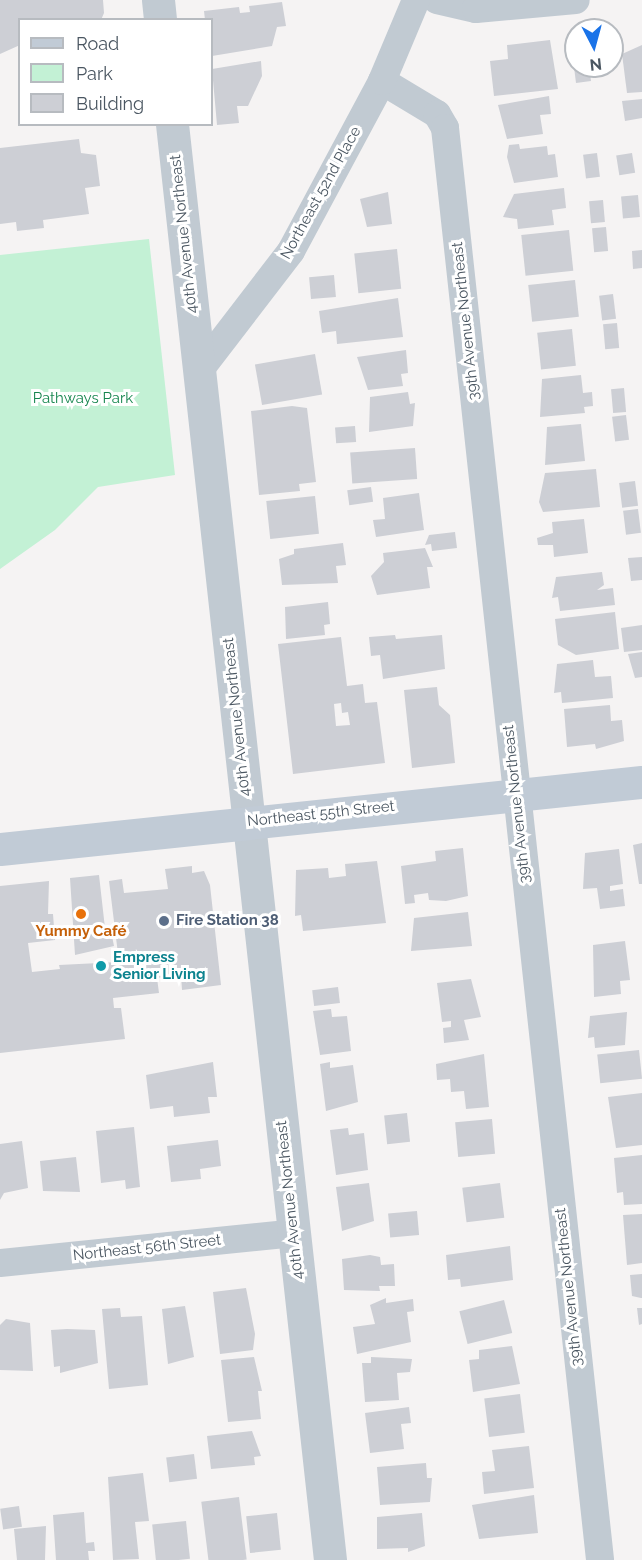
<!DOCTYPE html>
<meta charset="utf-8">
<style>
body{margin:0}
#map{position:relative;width:642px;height:1560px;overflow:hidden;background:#f5f3f3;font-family:Raleway,sans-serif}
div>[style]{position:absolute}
.green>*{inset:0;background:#c3f1d5}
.building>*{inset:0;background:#cdcfd5;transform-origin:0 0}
.minor>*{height:28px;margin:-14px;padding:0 14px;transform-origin:14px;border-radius:14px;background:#c1cad2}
.tertiary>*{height:33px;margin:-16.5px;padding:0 16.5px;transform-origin:16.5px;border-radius:16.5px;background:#c1cad2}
.secondary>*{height:33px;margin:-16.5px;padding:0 16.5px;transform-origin:16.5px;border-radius:16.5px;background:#c1cbd6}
.dots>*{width:16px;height:16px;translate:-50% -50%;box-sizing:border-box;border:3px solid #fff;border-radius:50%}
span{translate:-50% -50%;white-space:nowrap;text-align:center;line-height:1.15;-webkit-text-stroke:6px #fff;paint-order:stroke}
.street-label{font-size:15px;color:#4a5661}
.park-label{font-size:15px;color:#17864f}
.service-label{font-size:15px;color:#4e5e75;font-weight:700}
.left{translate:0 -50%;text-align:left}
.food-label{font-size:15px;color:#c56008;font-weight:700}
.culture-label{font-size:15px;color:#0d838f;font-weight:700}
.legend{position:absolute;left:18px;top:18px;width:195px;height:108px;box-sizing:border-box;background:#fff;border:2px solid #b7bbc0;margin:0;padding:8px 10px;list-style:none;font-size:18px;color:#4a5661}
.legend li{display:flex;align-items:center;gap:12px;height:30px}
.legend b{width:30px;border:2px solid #b7bbc0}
.north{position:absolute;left:564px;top:18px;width:60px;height:60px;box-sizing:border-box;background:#fff;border:2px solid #b7bbc0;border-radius:50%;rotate:174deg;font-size:16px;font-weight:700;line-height:24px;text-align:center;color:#4a5661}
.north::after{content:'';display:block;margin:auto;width:21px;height:27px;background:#1a73e8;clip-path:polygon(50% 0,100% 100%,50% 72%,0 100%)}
</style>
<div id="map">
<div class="green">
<div style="clip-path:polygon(149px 239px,175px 475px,98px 487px,55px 530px,0 569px,0 255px)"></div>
</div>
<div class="building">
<div style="clip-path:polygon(0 0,103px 0,104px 13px,101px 20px,20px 20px,20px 45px,0 54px)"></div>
<div style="clip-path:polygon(282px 2px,286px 26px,277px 27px,272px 46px,212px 56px,212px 20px,205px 20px,204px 11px,239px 7px,240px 13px,250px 12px,249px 6px)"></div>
<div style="clip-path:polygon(550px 40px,558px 89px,494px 96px,490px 61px,508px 59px,507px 45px)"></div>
<div style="clip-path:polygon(642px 45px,642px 92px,627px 93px,622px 54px)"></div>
<div style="clip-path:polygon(573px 59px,576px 66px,589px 66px,591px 81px,576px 83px)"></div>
<div style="clip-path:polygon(261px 61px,262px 76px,248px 106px,237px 106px,239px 123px,217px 125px,212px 69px)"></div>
<div style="clip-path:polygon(549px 96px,551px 114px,540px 115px,543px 134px,507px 139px,498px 105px)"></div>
<div style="clip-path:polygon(642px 99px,642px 118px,625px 121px,622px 101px)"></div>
<div style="clip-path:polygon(79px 139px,81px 153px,96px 155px,100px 186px,85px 188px,89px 214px,43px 220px,44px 228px,17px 231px,16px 222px,0 224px,0 148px)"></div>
<div style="clip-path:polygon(519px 144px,520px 149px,547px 146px,548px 155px,555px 154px,558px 177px,514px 183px,507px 157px,509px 145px)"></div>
<div style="left:597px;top:153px;width:24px;height:14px;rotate:83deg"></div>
<div style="left:632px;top:153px;width:20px;height:16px;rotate:81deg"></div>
<div style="clip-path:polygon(564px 188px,566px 208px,552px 210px,554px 225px,518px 229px,517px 219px,503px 217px,514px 194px)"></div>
<div style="clip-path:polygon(388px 192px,392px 224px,367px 227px,360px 199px)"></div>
<div style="left:638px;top:195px;width:22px;height:17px;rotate:85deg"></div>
<div style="left:603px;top:200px;width:22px;height:14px;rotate:85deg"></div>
<div style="left:606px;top:227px;width:24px;height:14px;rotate:85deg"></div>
<div style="left:569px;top:230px;width:41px;height:48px;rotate:84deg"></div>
<div style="left:397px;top:249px;width:40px;height:43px;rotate:84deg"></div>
<div style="clip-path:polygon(642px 250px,642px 268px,633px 269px,632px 251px)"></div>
<div style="left:334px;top:275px;width:22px;height:25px;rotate:85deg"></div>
<div style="left:575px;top:280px;width:37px;height:47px;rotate:84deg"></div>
<div style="left:613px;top:294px;width:25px;height:14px;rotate:83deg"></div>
<div style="clip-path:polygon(398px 298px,403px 337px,337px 344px,336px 331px,322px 333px,319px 311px)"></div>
<div style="left:617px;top:323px;width:25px;height:14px;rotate:85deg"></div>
<div style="left:572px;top:329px;width:37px;height:35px;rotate:84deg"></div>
<div style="clip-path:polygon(406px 350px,408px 373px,401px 374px,403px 386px,368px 390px,357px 357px)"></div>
<div style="left:315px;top:354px;width:41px;height:61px;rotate:80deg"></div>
<div style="clip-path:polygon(581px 375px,583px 393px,592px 392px,593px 406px,584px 407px,585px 413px,540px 417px,542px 379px)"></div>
<div style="left:624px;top:388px;width:24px;height:13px;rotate:85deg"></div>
<div style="clip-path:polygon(408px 392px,410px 404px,415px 403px,413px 426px,369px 432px,370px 397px)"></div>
<div style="clip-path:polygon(292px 406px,307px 408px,316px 482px,299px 484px,300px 491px,259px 495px,251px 411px)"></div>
<div style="left:626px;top:415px;width:25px;height:14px;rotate:83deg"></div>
<div style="clip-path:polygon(581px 424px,585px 461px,545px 465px,547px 427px)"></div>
<div style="left:355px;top:426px;width:16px;height:20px;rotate:86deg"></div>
<div style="left:415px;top:448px;width:31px;height:65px;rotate:86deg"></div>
<div style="clip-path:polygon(596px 469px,600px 507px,543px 512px,539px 502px,545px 473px)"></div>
<div style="left:635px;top:481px;width:25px;height:16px;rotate:83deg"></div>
<div style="left:371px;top:487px;width:15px;height:24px;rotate:82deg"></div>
<div style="clip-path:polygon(419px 493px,424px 530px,376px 537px,373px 520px,385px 519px,383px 498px)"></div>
<div style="left:315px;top:496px;width:38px;height:49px;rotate:84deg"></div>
<div style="left:638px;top:509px;width:24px;height:15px;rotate:83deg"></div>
<div style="clip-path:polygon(584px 519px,588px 553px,554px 557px,553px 545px,538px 545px,537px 538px,553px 533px,552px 522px)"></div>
<div style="clip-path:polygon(455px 532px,457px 548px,432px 551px,431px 544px,425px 545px,429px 535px)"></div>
<div style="clip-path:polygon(343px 543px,346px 565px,336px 566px,338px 583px,282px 585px,279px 559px,294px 554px,294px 549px)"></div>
<div style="clip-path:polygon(425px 548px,433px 567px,427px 567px,430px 588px,377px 595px,371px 576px,384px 562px,383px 553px)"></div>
<div style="clip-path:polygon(642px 557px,642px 580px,631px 581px,628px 558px)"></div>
<div style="clip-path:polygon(602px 572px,604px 585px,597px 590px,613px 588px,615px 605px,560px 611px,558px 597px,552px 598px,556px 577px)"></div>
<div style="clip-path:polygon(328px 602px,330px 624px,324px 625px,325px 635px,286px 639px,285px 607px)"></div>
<div style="clip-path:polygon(615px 612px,619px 649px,576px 655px,558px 645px,555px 619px)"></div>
<div style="clip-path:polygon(642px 625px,642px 650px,624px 652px,621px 628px)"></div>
<div style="clip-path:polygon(395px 635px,396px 639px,442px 635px,445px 669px,383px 679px,380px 655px,371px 656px,369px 637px)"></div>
<div style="clip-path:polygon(evenodd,341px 637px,347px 686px,363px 684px,365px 703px,377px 702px,385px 763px,293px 774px,278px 644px,341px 637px,341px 703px,342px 713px,348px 712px,350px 725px,336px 726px,334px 704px,341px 703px)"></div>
<div style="clip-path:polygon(642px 652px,642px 677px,635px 678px,628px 654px)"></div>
<div style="clip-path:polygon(593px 660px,595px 677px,611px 676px,613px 698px,562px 703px,561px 692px,554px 693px,557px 664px)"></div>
<div style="clip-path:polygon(437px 687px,439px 705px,450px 715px,455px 763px,412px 768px,404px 690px)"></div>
<div style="clip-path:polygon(610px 705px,611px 721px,622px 720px,624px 741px,596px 749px,595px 744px,567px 747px,564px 709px)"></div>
<div style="clip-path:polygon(642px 843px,642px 884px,639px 884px,633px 845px)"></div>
<div style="clip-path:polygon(463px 848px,468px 896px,446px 901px,429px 900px,428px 893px,414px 895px,415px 903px,405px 904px,401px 866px,436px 861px,435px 851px)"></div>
<div style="clip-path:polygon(619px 849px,623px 884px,610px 886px,610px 891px,623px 889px,625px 906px,600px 909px,597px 888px,583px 889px,585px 853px)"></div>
<div style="clip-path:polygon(377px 861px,386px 923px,303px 931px,301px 915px,295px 916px,296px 870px,328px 868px,329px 878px,346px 876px,345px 864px)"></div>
<div style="clip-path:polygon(192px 866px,192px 873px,204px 871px,210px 885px,221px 985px,182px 990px,181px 975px,157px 978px,159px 993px,113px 998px,114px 1008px,121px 1008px,125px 1039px,0 1053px,0 886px,49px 881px,48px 914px,53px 914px,55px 940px,28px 943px,32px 972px,60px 969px,59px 965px,119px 962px,109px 881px,122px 879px,124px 893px,168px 889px,165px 869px)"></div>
<div style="clip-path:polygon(99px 875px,106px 937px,112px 936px,114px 946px,75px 955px,70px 878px)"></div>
<div style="clip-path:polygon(468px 912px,472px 946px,411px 951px,414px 918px)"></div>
<div style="clip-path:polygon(625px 941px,630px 980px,620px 981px,621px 994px,594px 997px,593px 945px)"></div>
<div style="clip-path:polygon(471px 979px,481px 1017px,464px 1020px,469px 1040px,444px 1043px,443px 1028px,451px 1027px,451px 1021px,442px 1022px,437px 983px)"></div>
<div style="left:338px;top:987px;width:16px;height:26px;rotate:83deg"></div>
<div style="clip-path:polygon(331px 1009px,332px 1017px,347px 1016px,351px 1051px,320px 1055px,313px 1011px)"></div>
<div style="clip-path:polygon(627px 1012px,625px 1045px,595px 1048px,594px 1037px,588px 1038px,590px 1016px)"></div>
<div style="left:639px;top:1050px;width:29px;height:42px;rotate:84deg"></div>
<div style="clip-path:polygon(484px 1054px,489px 1107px,466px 1109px,464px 1091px,451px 1092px,450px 1079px,437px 1080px,436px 1064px)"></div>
<div style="clip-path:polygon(213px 1062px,217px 1097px,208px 1097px,210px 1113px,174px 1117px,173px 1106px,150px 1109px,146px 1075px)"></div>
<div style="clip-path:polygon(330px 1062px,330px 1068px,353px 1065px,358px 1102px,326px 1111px,320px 1064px)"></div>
<div style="clip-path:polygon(642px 1093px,642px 1145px,616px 1148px,608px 1097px)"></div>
<div style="left:407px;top:1113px;width:29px;height:23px;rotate:84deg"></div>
<div style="left:492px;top:1119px;width:35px;height:37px;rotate:85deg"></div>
<div style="clip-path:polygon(134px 1127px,140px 1187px,126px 1189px,125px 1180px,101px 1183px,96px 1131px)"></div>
<div style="clip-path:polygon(348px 1128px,349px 1135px,364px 1133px,368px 1170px,336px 1175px,330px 1130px)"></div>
<div style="clip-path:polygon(218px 1140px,221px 1166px,200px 1169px,201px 1179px,171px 1182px,167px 1146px)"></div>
<div style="clip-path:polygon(22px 1141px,28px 1188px,4px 1193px,0 1200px,0 1144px)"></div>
<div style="clip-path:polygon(642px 1155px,642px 1204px,624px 1205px,623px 1192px,617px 1193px,614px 1158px)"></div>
<div style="clip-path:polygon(76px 1157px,80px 1192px,43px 1191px,40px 1161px)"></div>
<div style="clip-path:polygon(369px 1183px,374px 1221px,342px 1231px,336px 1187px)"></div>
<div style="left:500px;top:1183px;width:35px;height:38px;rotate:83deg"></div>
<div style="left:417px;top:1211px;width:24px;height:29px;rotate:85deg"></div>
<div style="clip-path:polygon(642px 1214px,642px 1263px,627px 1265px,623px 1215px)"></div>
<div style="clip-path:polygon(510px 1246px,513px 1280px,461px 1287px,460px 1279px,448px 1280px,446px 1255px)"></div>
<div style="clip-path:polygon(370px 1255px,380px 1257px,381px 1265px,394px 1264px,395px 1286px,379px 1286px,380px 1291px,344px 1290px,342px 1259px)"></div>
<div style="clip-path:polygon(642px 1274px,642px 1298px,641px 1298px,632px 1296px,630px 1275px)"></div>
<div style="clip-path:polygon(246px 1288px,255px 1334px,253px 1350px,220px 1354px,213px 1292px)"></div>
<div style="clip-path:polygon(386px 1298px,386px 1303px,413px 1299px,414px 1311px,407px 1312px,411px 1342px,357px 1354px,353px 1327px,375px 1324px,370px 1305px)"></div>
<div style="left:504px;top:1300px;width:34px;height:46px;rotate:76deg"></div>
<div style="clip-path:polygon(185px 1306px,194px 1357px,168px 1364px,162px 1309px)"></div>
<div style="clip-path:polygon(120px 1308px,121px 1317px,142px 1316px,148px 1385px,109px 1389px,102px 1309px)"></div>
<div style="clip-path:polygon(637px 1308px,642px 1308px,642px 1324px,639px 1325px)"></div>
<div style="clip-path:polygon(6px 1319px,30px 1323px,33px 1371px,0 1370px,0 1325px)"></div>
<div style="clip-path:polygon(67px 1329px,95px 1330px,98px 1363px,60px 1373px,60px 1366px,54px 1367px,51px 1330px)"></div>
<div style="clip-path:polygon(512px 1346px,520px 1384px,473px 1392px,469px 1360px,479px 1359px,479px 1350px)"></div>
<div style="clip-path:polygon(254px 1357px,262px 1391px,258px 1391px,261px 1419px,228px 1422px,221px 1360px)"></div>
<div style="clip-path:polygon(371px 1357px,412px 1359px,410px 1372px,397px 1373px,399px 1400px,365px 1402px,362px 1363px,371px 1363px)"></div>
<div style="left:520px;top:1394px;width:39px;height:36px;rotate:83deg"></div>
<div style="clip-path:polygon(409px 1407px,411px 1423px,401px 1424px,404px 1449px,370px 1453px,365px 1413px)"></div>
<div style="clip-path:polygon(252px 1431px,261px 1456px,254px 1457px,255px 1465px,211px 1469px,207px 1436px)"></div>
<div style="clip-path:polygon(529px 1446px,534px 1488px,484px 1494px,482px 1472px,495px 1471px,492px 1450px)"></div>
<div style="left:194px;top:1454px;width:25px;height:28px;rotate:83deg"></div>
<div style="clip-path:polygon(426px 1463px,427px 1478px,432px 1478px,430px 1502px,380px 1505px,377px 1467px)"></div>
<div style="clip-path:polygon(143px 1473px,149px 1521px,135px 1522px,139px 1559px,113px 1560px,108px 1477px)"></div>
<div style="clip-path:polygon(534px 1495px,538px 1533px,479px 1539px,472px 1505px)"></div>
<div style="left:239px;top:1497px;width:63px;height:38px;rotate:83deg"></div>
<div style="left:19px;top:1506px;width:21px;height:19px;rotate:82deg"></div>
<div style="clip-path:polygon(84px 1512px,86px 1543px,94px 1542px,95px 1551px,88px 1551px,89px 1560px,56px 1560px,53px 1515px)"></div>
<div style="left:277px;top:1513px;width:37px;height:31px;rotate:84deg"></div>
<div style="clip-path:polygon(422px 1513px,425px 1546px,408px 1552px,408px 1548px,377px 1549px,377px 1517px)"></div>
<div style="left:186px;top:1521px;width:38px;height:34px;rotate:84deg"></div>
<div style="clip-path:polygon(46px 1526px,45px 1560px,17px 1560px,14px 1529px)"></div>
</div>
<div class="minor">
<div style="left:437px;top:0;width:40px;rotate:13deg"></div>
<div style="left:476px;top:9px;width:100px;rotate:-5.1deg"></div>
<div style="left:382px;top:81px;width:64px;rotate:31deg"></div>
<div style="left:437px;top:114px;width:16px;rotate:60deg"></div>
<div style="left:445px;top:128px;width:1440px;rotate:83.82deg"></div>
<div style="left:199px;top:371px;width:151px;rotate:-52.5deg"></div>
<div style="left:291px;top:251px;width:193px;rotate:-61.8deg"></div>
<div style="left:382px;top:81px;width:88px;rotate:-67.2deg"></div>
<div style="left:0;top:1263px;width:296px;rotate:-5.8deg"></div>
</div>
<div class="tertiary">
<div style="left:158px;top:0;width:20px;rotate:84deg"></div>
<div style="left:172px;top:124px;width:1445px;rotate:83.72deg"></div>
</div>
<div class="secondary">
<div style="left:0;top:849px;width:645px;rotate:-5.96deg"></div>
</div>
<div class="dots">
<div style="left:81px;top:914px;background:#e8710a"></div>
<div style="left:164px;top:921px;background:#5c6f8a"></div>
<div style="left:101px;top:966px;background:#0f9aa8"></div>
</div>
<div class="street-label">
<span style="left:321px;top:193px;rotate:-61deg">Northeast 52nd Place</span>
<span style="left:184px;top:234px;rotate:-96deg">40th Avenue Northeast</span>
<span style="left:466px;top:321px;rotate:-96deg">39th Avenue Northeast</span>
<span style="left:237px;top:717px;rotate:-96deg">40th Avenue Northeast</span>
<span style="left:517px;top:804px;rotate:-96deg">39th Avenue Northeast</span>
<span style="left:321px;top:814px;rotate:-6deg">Northeast 55th Street</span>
<span style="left:290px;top:1200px;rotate:-96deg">40th Avenue Northeast</span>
<span style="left:147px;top:1248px;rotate:-6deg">Northeast 56th Street</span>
<span style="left:569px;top:1287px;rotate:-96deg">39th Avenue Northeast</span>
</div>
<div class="park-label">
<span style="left:83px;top:399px">Pathways Park</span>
</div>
<div class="service-label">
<span class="left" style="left:176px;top:921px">Fire Station 38</span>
</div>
<div class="food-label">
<span style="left:81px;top:932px">Yummy Café</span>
</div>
<div class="culture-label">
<span class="left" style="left:113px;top:966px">Empress<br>Senior Living</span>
</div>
<ul class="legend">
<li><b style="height:8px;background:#c1cbd6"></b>Road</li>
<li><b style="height:16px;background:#c3f1d5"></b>Park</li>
<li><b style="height:16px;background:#cdcfd5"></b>Building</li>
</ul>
<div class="north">N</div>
</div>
